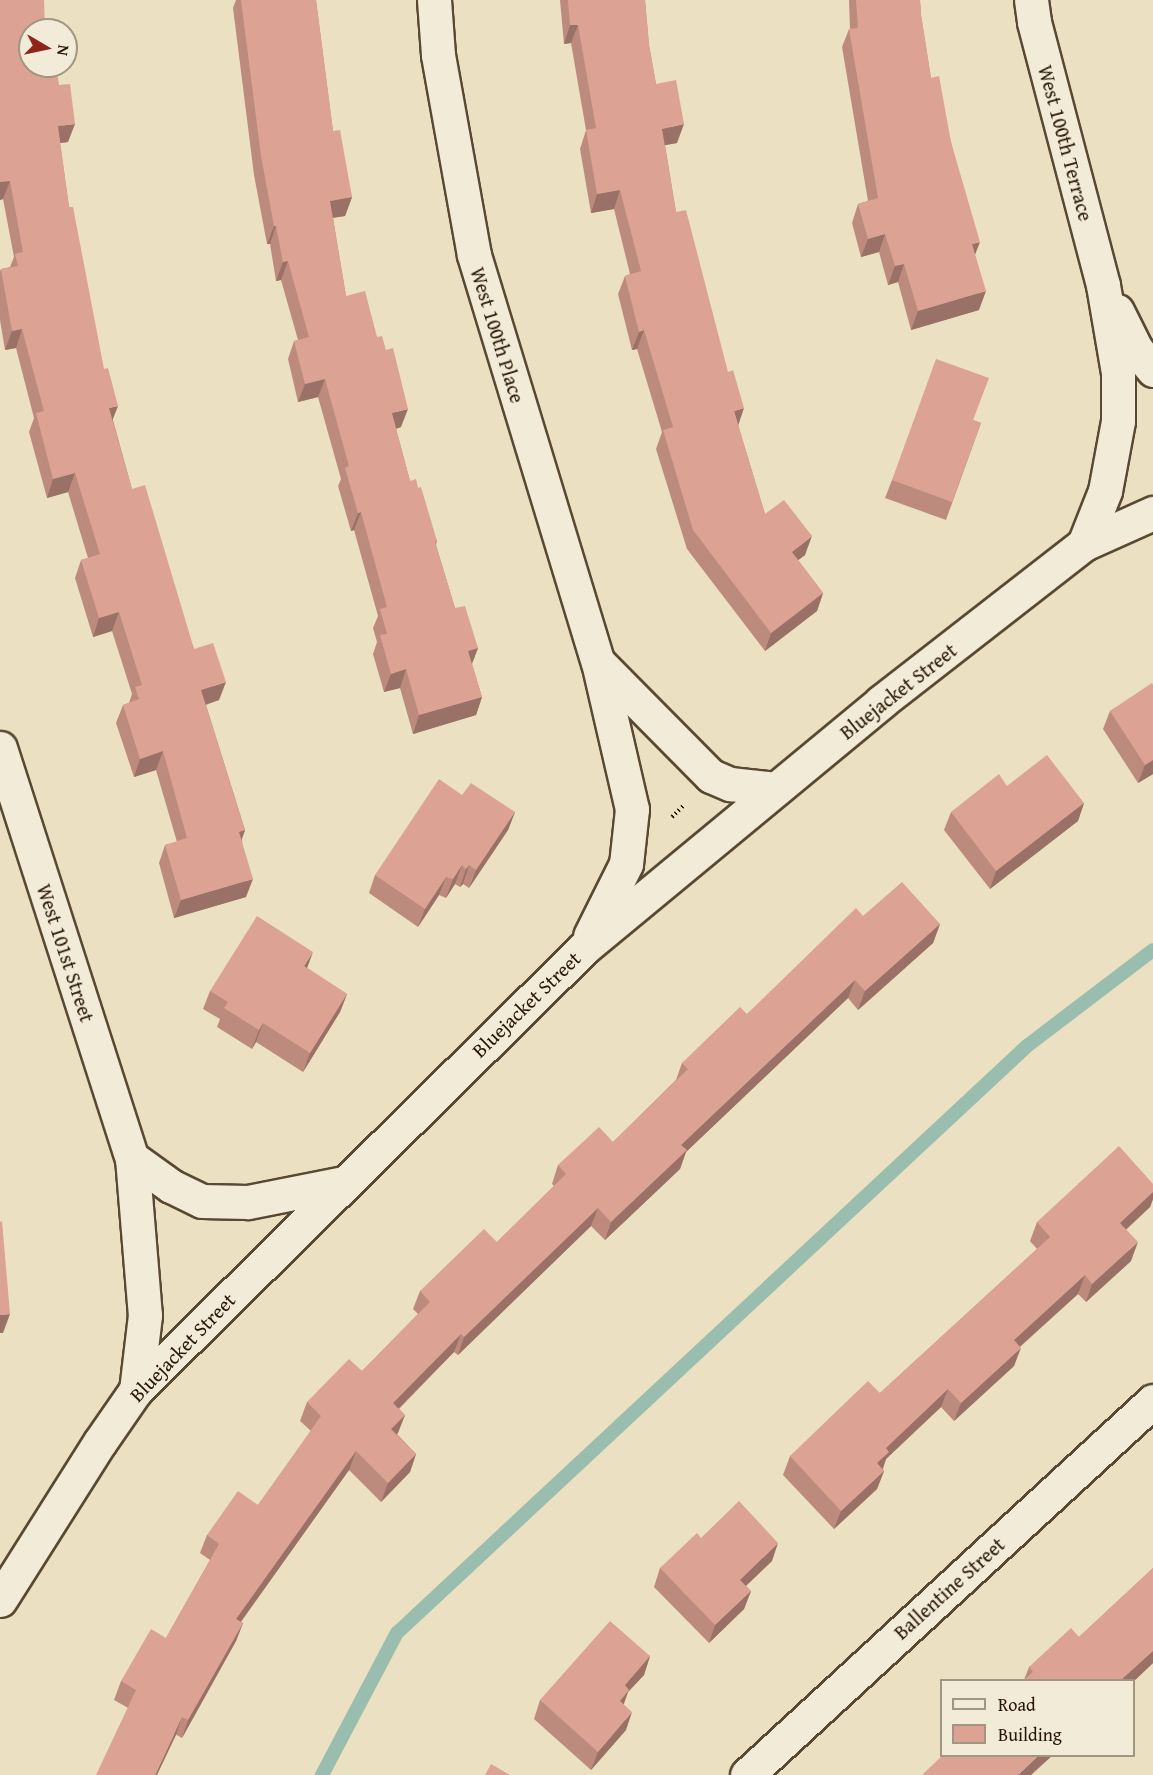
<!DOCTYPE html>
<style>
body{margin:0}
#map{position:relative;width:1153px;height:1775px;overflow:hidden;background:#ebe0c1;font-family:"Gentium Book Plus",serif}
div>[style]{position:absolute}
.stream>*{height:14px;margin:-7px;padding:0 7px;transform-origin:7px;border-radius:7px;background:#99bdae}
.path>*{height:4px;margin-top:-2px;transform-origin:0;background:repeating-linear-gradient(90deg,#281702 0 1.5px,transparent 0 4.5px)}
.roads{filter:drop-shadow(2px 0 #594932) drop-shadow(-2px 0 #594932) drop-shadow(0 2px #594932) drop-shadow(0 -2px #594932)}
.minor>*{height:33px;margin:-16.5px;padding:0 16.5px;transform-origin:16.5px;border-radius:16.5px;background:#f2ebd7}
.wall>*{inset:0;background:#bd8b7e}
.shaded-wall>*{inset:0;background:#9a7167}
.building>*{inset:0;background:#dca293}
span{translate:-50% -50%;white-space:nowrap;text-align:center;line-height:1.15;-webkit-text-stroke:4.5px #f2ebd7;paint-order:stroke}
.street-label{font-size:20px;color:#281702}
.legend{position:absolute;left:940px;top:1679px;width:195px;height:78px;box-sizing:border-box;background:#f2ebd7;border:2px solid #a19682;margin:0;padding:8px 10px;list-style:none;font-size:18px;color:#281702}
.legend li{display:flex;align-items:center;gap:12px;height:30px}
.legend b{width:30px;border:2px solid #a19682}
.north{position:absolute;left:18px;top:18px;width:60px;height:60px;box-sizing:border-box;background:#f2ebd7;border:2px solid #a19682;border-radius:50%;rotate:99deg;font-size:16px;font-weight:700;line-height:24px;text-align:center;color:#281702}
.north::after{content:'';display:block;margin:auto;width:21px;height:27px;background:#8f2418;clip-path:polygon(50% 0,100% 100%,50% 72%,0 100%)}
</style>
<div id="map">
<div class="stream">
<div style="left:322px;top:1775px;width:161px;rotate:-62.2deg"></div>
<div style="left:397px;top:1633px;width:861px;rotate:-42.98deg"></div>
<div style="left:1027px;top:1046px;width:158px;rotate:-37.3deg"></div>
</div>
<div class="path">
<div style="left:672px;top:817px;width:17px;rotate:-45deg"></div>
</div>
<div class="roads">
<div class="minor">
<div style="left:434px;top:0;width:55px;rotate:85.8deg"></div>
<div style="left:438px;top:55px;width:203px;rotate:79.8deg"></div>
<div style="left:474px;top:255px;width:425px;rotate:73.1deg"></div>
<div style="left:598px;top:662px;width:151px;rotate:77deg"></div>
<div style="left:632px;top:809px;width:55px;rotate:96.2deg"></div>
<div style="left:626px;top:864px;width:80px;rotate:116.6deg"></div>
<div style="left:1031px;top:0;width:22px;rotate:82deg"></div>
<div style="left:1034px;top:22px;width:272px;rotate:75.3deg"></div>
<div style="left:1103px;top:285px;width:89px;rotate:80.3deg"></div>
<div style="left:1118px;top:373px;width:48px;rotate:90deg"></div>
<div style="left:1118px;top:421px;width:71px;rotate:100.5deg"></div>
<div style="left:1105px;top:491px;width:57px;rotate:111.6deg"></div>
<div style="left:1117px;top:311px;width:42px;rotate:63.4deg"></div>
<div style="left:1136px;top:349px;width:27px;rotate:51deg"></div>
<div style="left:599px;top:663px;width:159px;rotate:45.3deg"></div>
<div style="left:711px;top:776px;width:21px;rotate:23deg"></div>
<div style="left:730px;top:784px;width:46px;rotate:6.2deg"></div>
<div style="left:0;top:748px;width:431px;rotate:72.2deg"></div>
<div style="left:132px;top:1158px;width:158px;rotate:85.3deg"></div>
<div style="left:145px;top:1315px;width:76px;rotate:96.8deg"></div>
<div style="left:132px;top:1158px;width:48px;rotate:35.7deg"></div>
<div style="left:171px;top:1186px;width:34px;rotate:26deg"></div>
<div style="left:202px;top:1201px;width:46px;rotate:1.2deg"></div>
<div style="left:248px;top:1202px;width:98px;rotate:-11.2deg"></div>
<div style="left:0;top:1600px;width:187px;rotate:-57.7deg"></div>
<div style="left:100px;top:1442px;width:63px;rotate:-55.3deg"></div>
<div style="left:136px;top:1390px;width:629px;rotate:-44.61deg"></div>
<div style="left:584px;top:948px;width:386px;rotate:-39.6deg"></div>
<div style="left:881px;top:702px;width:257px;rotate:-37.9deg"></div>
<div style="left:1084px;top:544px;width:76px;rotate:-24.2deg"></div>
<div style="left:747px;top:1775px;width:552px;rotate:-42.65deg"></div>
</div>
</div>
<div class="wall">
<div style="clip-path:polygon(0 0,30px 30px,68px 142px,60px 143px,69px 207px,113px 420px,132px 489px,194px 649px,219px 700px,206px 705px,245px 830px,242px 839px,246px 897px,174px 918px,159px 863px,165px 845px,177px 842px,156px 770px,134px 777px,116px 723px,123px 705px,129px 703px,132px 694px,112px 631px,93px 637px,75px 578px,81px 560px,88px 558px,68px 492px,47px 498px,29px 432px,34px 418px,16px 348px,5px 350px,0 320px,0 271px,1px 269px,10px 267px,14px 257px,3px 199px,0 200px)"></div>
<div style="clip-path:polygon(236px 0,316px 0,333px 131px,352px 197px,345px 216px,333px 218px,346px 296px,377px 337px,401px 427px,396px 429px,410px 481px,437px 541px,436px 545px,455px 608px,478px 648px,472px 664px,482px 697px,476px 715px,413px 734px,400px 688px,384px 692px,373px 654px,377px 642px,373px 628px,378px 616px,354px 530px,351px 531px,338px 486px,341px 479px,318px 397px,298px 402px,288px 359px,294px 341px,298px 340px,281px 280px,276px 281px,270px 244px,267px 244px,254px 175px,233px 8px)"></div>
<div style="clip-path:polygon(560px 0,645px 0,649px 45px,656px 84px,677px 143px,665px 145px,676px 212px,738px 425px,765px 514px,805px 555px,798px 560px,823px 593px,817px 611px,765px 651px,687px 549px,656px 449px,662px 432px,637px 349px,632px 350px,618px 294px,625px 276px,630px 274px,614px 209px,591px 213px,580px 149px,586px 130px,571px 43px,564px 44px)"></div>
<div style="clip-path:polygon(849px 0,920px 0,921px 15px,931px 78px,951px 142px,975px 255px,979px 310px,911px 330px,898px 282px,888px 285px,879px 252px,861px 257px,852px 223px,858px 204px,868px 201px,842px 47px,849px 29px,850px 29px)"></div>
<div style="clip-path:polygon(973px 420px,981px 423px,946px 520px,885px 498px,892px 480px)"></div>
<div style="clip-path:polygon(1153px 685px,1153px 774px,1138px 783px,1103px 729px,1110px 711px)"></div>
<div style="clip-path:polygon(462px 795px,515px 812px,508px 830px,469px 888px,463px 884px,460px 887px,455px 884px,446px 898px,439px 895px,418px 927px,369px 893px,375px 875px)"></div>
<div style="clip-path:polygon(1084px 803px,1078px 821px,990px 889px,944px 830px,951px 812px)"></div>
<div style="clip-path:polygon(863px 916px,940px 924px,933px 943px,858px 1010px,848px 998px,686px 1152px,680px 1169px,605px 1240px,591px 1226px,458px 1355px,454px 1352px,399px 1409px,405px 1415px,397px 1434px,416px 1454px,410px 1472px,381px 1502px,349px 1470px,241px 1622px,243px 1623px,236px 1641px,182px 1738px,114px 1700px,121px 1681px,166px 1638px,210px 1560px,200px 1553px,207px 1535px,258px 1505px,311px 1431px,300px 1421px,307px 1402px,362px 1371px,418px 1314px,413px 1309px,420px 1291px,497px 1242px,554px 1186px,552px 1184px,558px 1165px,613px 1142px,676px 1080px,682px 1063px,747px 1014px)"></div>
<div style="clip-path:polygon(307px 968px,347px 994px,340px 1012px,303px 1072px,256px 1042px,252px 1049px,217px 1027px,220px 1019px,203px 1009px,210px 991px)"></div>
<div style="clip-path:polygon(1153px 1184px,1153px 1199px,1150px 1207px,1126px 1230px,1131px 1261px,1086px 1302px,1078px 1294px,1020px 1347px,1014px 1366px,954px 1421px,941px 1407px,886px 1459px,883px 1469px,884px 1471px,877px 1489px,834px 1529px,783px 1475px,790px 1456px,880px 1393px,1037px 1249px,1030px 1241px,1037px 1222px)"></div>
<div style="clip-path:polygon(701px 1538px,772px 1561px,746px 1586px,751px 1591px,744px 1609px,709px 1643px,654px 1587px,660px 1568px)"></div>
<div style="clip-path:polygon(1153px 1568px,1153px 1663px,1134px 1681px,1024px 1680px,1029px 1667px,1079px 1637px)"></div>
<div style="clip-path:polygon(650px 1656px,644px 1675px,628px 1692px,624px 1704px,626px 1730px,591px 1770px,534px 1719px,540px 1700px)"></div>
</div>
<div class="shaded-wall">
<div style="clip-path:polygon(570px 25px,578px 25px,571px 43px,564px 44px)"></div>
<div style="clip-path:polygon(75px 124px,68px 142px,51px 144px,58px 126px)"></div>
<div style="clip-path:polygon(684px 124px,677px 143px,655px 147px,662px 129px)"></div>
<div style="clip-path:polygon(10px 181px,3px 199px,0 200px,0 182px)"></div>
<div style="clip-path:polygon(620px 190px,614px 209px,591px 213px,597px 194px)"></div>
<div style="clip-path:polygon(352px 197px,345px 216px,323px 219px,330px 201px)"></div>
<div style="clip-path:polygon(274px 226px,276px 226px,270px 244px,267px 244px)"></div>
<div style="clip-path:polygon(885px 234px,879px 252px,861px 257px,868px 239px)"></div>
<div style="clip-path:polygon(980px 242px,973px 260px,972px 244px)"></div>
<div style="clip-path:polygon(288px 261px,281px 280px,276px 281px,283px 262px)"></div>
<div style="clip-path:polygon(904px 264px,898px 282px,888px 285px,895px 266px)"></div>
<div style="clip-path:polygon(986px 291px,979px 310px,911px 330px,918px 311px)"></div>
<div style="clip-path:polygon(22px 329px,16px 348px,5px 350px,12px 331px)"></div>
<div style="clip-path:polygon(644px 330px,637px 349px,632px 350px,639px 332px)"></div>
<div style="clip-path:polygon(325px 379px,318px 397px,298px 402px,305px 384px)"></div>
<div style="clip-path:polygon(118px 406px,111px 424px,109px 408px)"></div>
<div style="clip-path:polygon(744px 408px,738px 426px,734px 411px)"></div>
<div style="clip-path:polygon(408px 409px,401px 427px,385px 432px,392px 413px)"></div>
<div style="clip-path:polygon(75px 473px,68px 492px,47px 498px,53px 479px)"></div>
<div style="clip-path:polygon(361px 512px,354px 530px,351px 531px,358px 513px)"></div>
<div style="clip-path:polygon(812px 536px,805px 555px,785px 570px,792px 552px)"></div>
<div style="clip-path:polygon(823px 593px,817px 611px,765px 651px,771px 633px)"></div>
<div style="clip-path:polygon(119px 612px,112px 631px,93px 637px,99px 618px)"></div>
<div style="clip-path:polygon(478px 648px,471px 666px,468px 651px)"></div>
<div style="clip-path:polygon(406px 669px,400px 688px,384px 692px,391px 674px)"></div>
<div style="clip-path:polygon(226px 682px,219px 700px,194px 708px,201px 690px)"></div>
<div style="clip-path:polygon(482px 697px,476px 715px,413px 734px,419px 715px)"></div>
<div style="clip-path:polygon(163px 751px,156px 770px,134px 777px,140px 759px)"></div>
<div style="clip-path:polygon(1153px 760px,1153px 774px,1138px 783px,1145px 765px)"></div>
<div style="clip-path:polygon(1084px 803px,1078px 821px,990px 889px,996px 871px)"></div>
<div style="clip-path:polygon(515px 812px,508px 830px,469px 888px,476px 870px)"></div>
<div style="clip-path:polygon(245px 830px,238px 849px,239px 832px)"></div>
<div style="clip-path:polygon(462px 865px,455px 884px,446px 898px,453px 879px)"></div>
<div style="clip-path:polygon(469px 865px,463px 884px,460px 887px,466px 869px)"></div>
<div style="clip-path:polygon(446px 877px,439px 895px,418px 927px,425px 909px)"></div>
<div style="clip-path:polygon(253px 879px,246px 897px,174px 918px,181px 900px)"></div>
<div style="clip-path:polygon(940px 924px,933px 943px,858px 1010px,865px 991px)"></div>
<div style="clip-path:polygon(313px 952px,306px 971px,304px 966px)"></div>
<div style="clip-path:polygon(855px 980px,848px 998px,686px 1152px,680px 1169px,605px 1240px,611px 1222px,681px 1145px)"></div>
<div style="clip-path:polygon(347px 994px,340px 1012px,303px 1072px,310px 1053px)"></div>
<div style="clip-path:polygon(263px 1023px,256px 1042px,252px 1049px,259px 1030px)"></div>
<div style="clip-path:polygon(1153px 1192px,1153px 1199px,1150px 1207px,1113px 1241px,1120px 1223px)"></div>
<div style="clip-path:polygon(598px 1208px,591px 1226px,458px 1355px,464px 1337px)"></div>
<div style="clip-path:polygon(1138px 1242px,1131px 1261px,1086px 1302px,1092px 1284px)"></div>
<div style="clip-path:polygon(1085px 1275px,1078px 1294px,1007px 1358px,1014px 1340px)"></div>
<div style="clip-path:polygon(10px 1314px,3px 1333px,0 1333px,0 1315px)"></div>
<div style="clip-path:polygon(461px 1334px,454px 1352px,386px 1421px,393px 1403px)"></div>
<div style="clip-path:polygon(1021px 1348px,1014px 1366px,954px 1421px,961px 1403px)"></div>
<div style="clip-path:polygon(948px 1389px,941px 1407px,886px 1459px,882px 1470px,877px 1463px,886px 1448px)"></div>
<div style="clip-path:polygon(405px 1415px,398px 1433px,385px 1447px,391px 1429px)"></div>
<div style="clip-path:polygon(356px 1451px,349px 1470px,229px 1638px,236px 1619px)"></div>
<div style="clip-path:polygon(416px 1454px,410px 1472px,381px 1502px,388px 1483px)"></div>
<div style="clip-path:polygon(884px 1471px,877px 1489px,834px 1529px,841px 1511px)"></div>
<div style="clip-path:polygon(778px 1543px,772px 1561px,733px 1598px,740px 1580px)"></div>
<div style="clip-path:polygon(751px 1591px,744px 1609px,709px 1643px,715px 1625px)"></div>
<div style="clip-path:polygon(243px 1623px,236px 1641px,182px 1738px,188px 1720px)"></div>
<div style="clip-path:polygon(1153px 1651px,1153px 1663px,1134px 1681px,1121px 1680px)"></div>
<div style="clip-path:polygon(650px 1656px,644px 1675px,628px 1692px,622px 1708px,613px 1719px,625px 1685px)"></div>
<div style="clip-path:polygon(632px 1712px,626px 1730px,591px 1770px,598px 1752px)"></div>
<div style="clip-path:polygon(182px 1717px,176px 1735px,157px 1775px,155px 1775px)"></div>
<div style="clip-path:polygon(1039px 1755px,1053px 1755px,1031px 1775px,1018px 1775px)"></div>
</div>
<div class="building">
<div style="clip-path:polygon(0 0,44px 0,45px 30px,30px 30px,30px 66px,56px 66px,59px 85px,70px 84px,75px 124px,58px 126px,69px 207px,73px 207px,104px 369px,108px 368px,118px 406px,109px 408px,132px 489px,145px 485px,194px 649px,213px 643px,226px 682px,201px 690px,245px 830px,239px 832px,253px 879px,181px 900px,165px 845px,187px 838px,163px 751px,140px 759px,123px 705px,139px 699px,135px 687px,142px 685px,119px 612px,99px 618px,81px 560px,100px 554px,75px 473px,53px 479px,36px 413px,44px 411px,22px 329px,12px 331px,1px 269px,18px 266px,15px 254px,23px 252px,10px 181px,0 182px)"></div>
<div style="clip-path:polygon(241px 0,316px 0,333px 131px,340px 130px,352px 197px,330px 201px,346px 296px,365px 291px,377px 337px,382px 336px,386px 350px,393px 348px,408px 409px,392px 413px,410px 481px,416px 479px,418px 488px,421px 487px,437px 541px,435px 542px,455px 608px,465px 606px,478px 648px,468px 651px,482px 697px,419px 715px,406px 669px,391px 674px,380px 635px,387px 634px,380px 609px,387px 607px,361px 512px,358px 513px,345px 468px,349px 466px,325px 379px,305px 384px,294px 341px,309px 337px,288px 261px,283px 262px,276px 226px,274px 226px,261px 156px)"></div>
<div style="clip-path:polygon(568px 0,645px 0,649px 45px,656px 84px,676px 80px,684px 124px,662px 129px,676px 212px,686px 210px,728px 372px,733px 370px,744px 408px,734px 411px,765px 514px,784px 500px,812px 536px,792px 552px,823px 593px,771px 633px,693px 530px,663px 430px,673px 427px,644px 330px,639px 332px,625px 276px,641px 271px,620px 190px,597px 194px,586px 130px,596px 128px,578px 25px,570px 25px)"></div>
<div style="clip-path:polygon(856px 0,920px 0,921px 15px,931px 78px,939px 76px,951px 142px,980px 242px,972px 244px,986px 291px,918px 311px,904px 264px,895px 266px,885px 234px,868px 239px,858px 204px,878px 198px,849px 29px,858px 28px)"></div>
<div style="clip-path:polygon(936px 359px,989px 378px,973px 420px,981px 423px,952px 502px,892px 480px)"></div>
<div style="clip-path:polygon(1152px 683px,1153px 685px,1153px 760px,1145px 765px,1110px 711px)"></div>
<div style="clip-path:polygon(1047px 755px,1084px 803px,996px 871px,951px 812px,999px 774px,1007px 786px)"></div>
<div style="clip-path:polygon(439px 779px,462px 795px,471px 783px,515px 812px,476px 870px,469px 865px,466px 869px,462px 865px,453px 879px,446px 877px,425px 909px,375px 875px)"></div>
<div style="clip-path:polygon(902px 882px,940px 924px,865px 991px,855px 980px,681px 1145px,687px 1150px,611px 1222px,598px 1208px,464px 1337px,461px 1334px,393px 1403px,405px 1415px,391px 1429px,416px 1454px,388px 1483px,356px 1451px,236px 1619px,243px 1623px,188px 1720px,182px 1717px,155px 1775px,96px 1775px,136px 1690px,121px 1681px,151px 1629px,166px 1638px,219px 1544px,207px 1535px,238px 1491px,258px 1505px,321px 1416px,307px 1402px,349px 1359px,362px 1371px,430px 1302px,420px 1291px,484px 1229px,497px 1242px,566px 1174px,558px 1165px,599px 1127px,613px 1142px,688px 1069px,682px 1063px,740px 1007px,747px 1014px,856px 908px,863px 916px)"></div>
<div style="clip-path:polygon(257px 916px,313px 952px,304px 966px,347px 994px,310px 1053px,263px 1023px,259px 1030px,224px 1008px,228px 1002px,210px 991px)"></div>
<div style="clip-path:polygon(1119px 1146px,1153px 1184px,1153px 1192px,1120px 1223px,1138px 1242px,1092px 1284px,1085px 1275px,1014px 1340px,1021px 1348px,961px 1403px,948px 1389px,886px 1448px,889px 1452px,877px 1463px,884px 1471px,841px 1511px,790px 1456px,868px 1381px,880px 1393px,1050px 1237px,1037px 1222px)"></div>
<div style="clip-path:polygon(2px 1221px,10px 1314px,0 1315px,0 1222px)"></div>
<div style="clip-path:polygon(739px 1501px,778px 1543px,740px 1580px,751px 1591px,715px 1625px,660px 1568px,697px 1533px,701px 1538px)"></div>
<div style="clip-path:polygon(1153px 1568px,1153px 1651px,1121px 1680px,1024px 1680px,1033px 1672px,1029px 1667px,1071px 1628px,1079px 1637px)"></div>
<div style="clip-path:polygon(610px 1621px,650px 1656px,625px 1685px,629px 1690px,620px 1701px,632px 1712px,598px 1752px,540px 1700px)"></div>
<div style="clip-path:polygon(943px 1755px,1039px 1755px,1018px 1775px,922px 1775px)"></div>
<div style="clip-path:polygon(491px 1764px,510px 1775px,485px 1775px)"></div>
</div>
<div class="street-label">
<span style="left:1066px;top:143px;rotate:75deg">West 100th Terrace</span>
<span style="left:498px;top:335px;rotate:73deg">West 100th Place</span>
<span style="left:898px;top:691px;rotate:-38deg">Bluejacket Street</span>
<span style="left:66px;top:953px;rotate:72deg">West 101st Street</span>
<span style="left:526px;top:1004px;rotate:-44deg">Bluejacket Street</span>
<span style="left:182px;top:1347px;rotate:-46deg">Bluejacket Street</span>
<span style="left:949px;top:1588px;rotate:-42deg">Ballentine Street</span>
</div>
<ul class="legend">
<li><b style="height:8px;background:#f2ebd7"></b>Road</li>
<li><b style="height:16px;background:#dca293"></b>Building</li>
</ul>
<div class="north">N</div>
</div>
